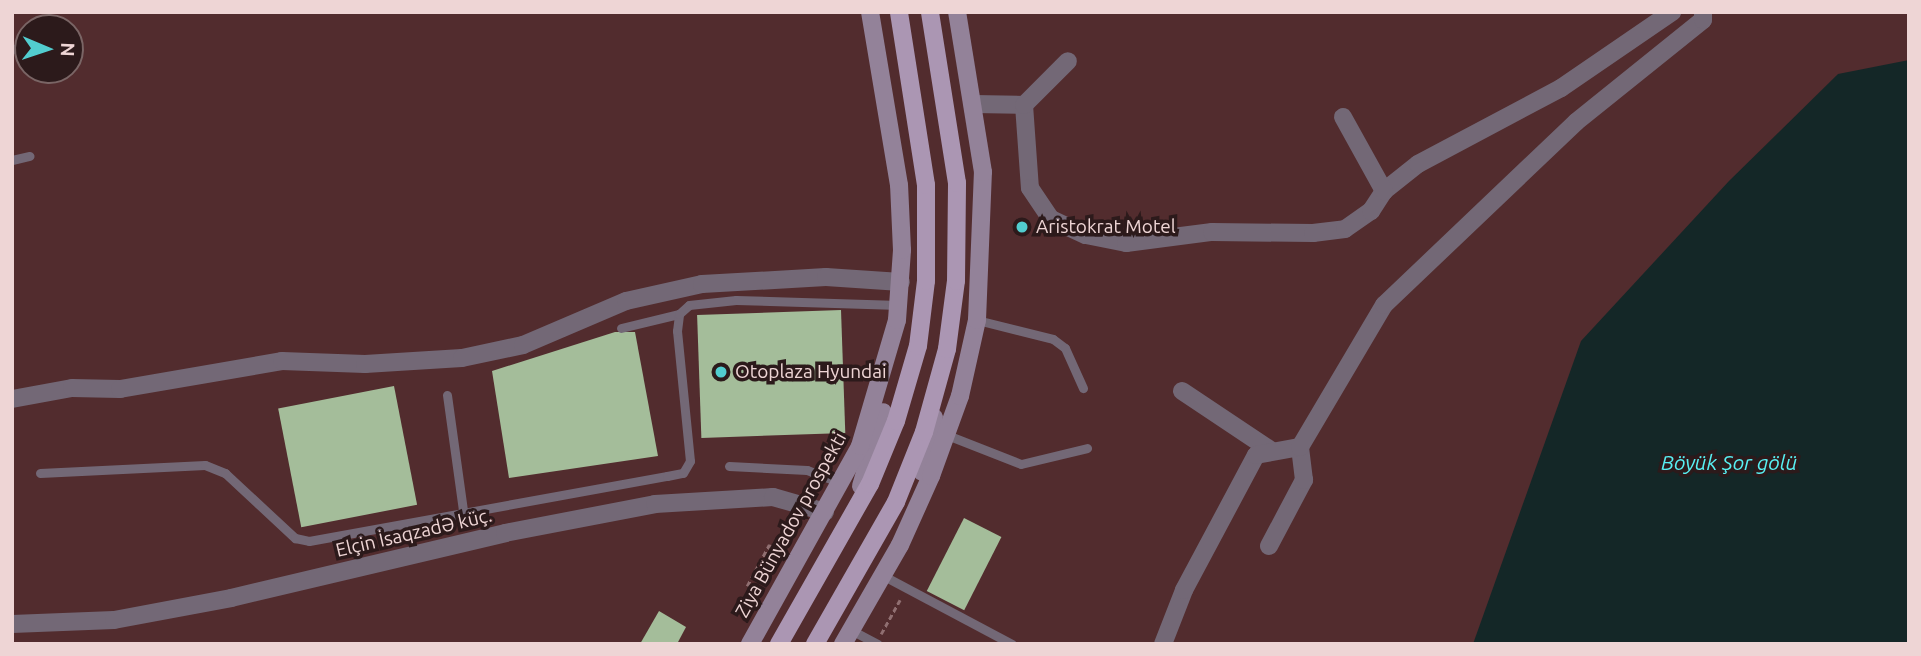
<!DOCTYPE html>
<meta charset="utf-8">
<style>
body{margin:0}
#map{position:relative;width:1921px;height:656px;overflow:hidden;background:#522c2e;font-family:Ubuntu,sans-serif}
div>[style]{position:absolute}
.water>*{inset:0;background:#142727}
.building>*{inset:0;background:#a4bd9a;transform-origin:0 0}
.path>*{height:2.5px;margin-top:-1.25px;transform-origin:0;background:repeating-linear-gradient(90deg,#906f71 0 5px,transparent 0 8.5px)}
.lane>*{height:9px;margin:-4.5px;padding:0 4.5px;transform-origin:4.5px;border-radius:4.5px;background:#736876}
.street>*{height:18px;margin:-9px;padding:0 9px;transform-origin:9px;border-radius:9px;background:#736876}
.secondary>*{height:18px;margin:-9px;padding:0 9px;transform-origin:9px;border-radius:9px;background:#938299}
.primary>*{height:18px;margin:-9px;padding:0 9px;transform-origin:9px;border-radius:9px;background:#ab96b3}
.dots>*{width:19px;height:19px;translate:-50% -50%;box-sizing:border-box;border:4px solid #2c1a1b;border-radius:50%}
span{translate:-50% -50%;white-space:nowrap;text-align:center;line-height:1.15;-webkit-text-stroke:7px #2c1a1b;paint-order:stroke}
.poi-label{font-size:19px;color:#eed5d5}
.left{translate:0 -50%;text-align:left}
.street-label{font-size:19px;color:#eed5d5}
.water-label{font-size:21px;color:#58f0f3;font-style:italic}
.frame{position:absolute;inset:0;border:14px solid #eed5d5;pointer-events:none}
.north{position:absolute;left:14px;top:14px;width:70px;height:70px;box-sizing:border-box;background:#2c1a1b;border:2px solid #7a6565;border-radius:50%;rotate:92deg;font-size:19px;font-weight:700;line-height:28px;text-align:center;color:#eed5d5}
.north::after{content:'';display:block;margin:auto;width:24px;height:32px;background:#52cdcf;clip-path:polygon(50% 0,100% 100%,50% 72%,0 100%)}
</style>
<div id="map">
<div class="water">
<div style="clip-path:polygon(1909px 60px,1909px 644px,1473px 644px,1581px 341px,1729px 181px,1838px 74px)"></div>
</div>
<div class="building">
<div style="left:841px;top:310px;width:123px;height:144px;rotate:88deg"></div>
<div style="clip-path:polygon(615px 332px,635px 332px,658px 456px,509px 478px,492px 371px)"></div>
<div style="left:394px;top:386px;width:121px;height:118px;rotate:79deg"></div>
<div style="left:964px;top:518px;width:42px;height:82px;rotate:27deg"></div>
<div style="clip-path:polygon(659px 611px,686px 627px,677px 644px,640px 644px)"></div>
</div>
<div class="path">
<div style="left:760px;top:593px;width:15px;rotate:-152deg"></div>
<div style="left:747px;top:586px;width:47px;rotate:-61.8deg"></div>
<div style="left:769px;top:545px;width:14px;rotate:30deg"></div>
<div style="left:881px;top:634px;width:39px;rotate:-61deg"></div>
</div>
<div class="lane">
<div style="left:12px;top:49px;width:16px;rotate:-4deg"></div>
<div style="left:12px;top:160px;width:18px;rotate:-13deg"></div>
<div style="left:977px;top:320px;width:78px;rotate:14deg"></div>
<div style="left:1053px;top:339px;width:15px;rotate:37deg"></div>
<div style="left:1065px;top:348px;width:44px;rotate:65.8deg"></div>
<div style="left:621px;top:328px;width:60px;rotate:-13.6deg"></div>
<div style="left:447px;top:395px;width:117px;rotate:82.1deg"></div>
<div style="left:947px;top:435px;width:79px;rotate:21.4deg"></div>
<div style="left:1021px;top:464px;width:68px;rotate:-13.6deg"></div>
<div style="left:729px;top:466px;width:78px;rotate:2.9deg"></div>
<div style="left:807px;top:470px;width:36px;rotate:21deg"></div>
<div style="left:40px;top:473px;width:165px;rotate:-2.8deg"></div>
<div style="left:205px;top:465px;width:22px;rotate:22deg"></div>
<div style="left:225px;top:473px;width:96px;rotate:42.9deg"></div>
<div style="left:295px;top:538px;width:14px;rotate:12deg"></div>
<div style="left:309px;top:541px;width:364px;rotate:-10.3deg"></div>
<div style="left:667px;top:476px;width:16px;rotate:-11deg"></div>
<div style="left:683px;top:473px;width:14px;rotate:-60deg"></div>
<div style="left:690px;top:461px;width:131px;rotate:-95.7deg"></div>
<div style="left:677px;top:331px;width:17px;rotate:-83deg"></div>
<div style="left:679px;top:314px;width:13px;rotate:-42deg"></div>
<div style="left:689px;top:305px;width:47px;rotate:-6.1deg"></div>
<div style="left:736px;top:300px;width:163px;rotate:1.8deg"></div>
<div style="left:882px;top:575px;width:147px;rotate:28deg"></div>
<div style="left:851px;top:630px;width:30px;rotate:28deg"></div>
</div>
<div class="street">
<div style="left:974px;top:104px;width:50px;rotate:1.1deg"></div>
<div style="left:1024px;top:105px;width:83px;rotate:85.9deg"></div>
<div style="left:1030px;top:188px;width:37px;rotate:56deg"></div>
<div style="left:1051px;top:219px;width:38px;rotate:25deg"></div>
<div style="left:1086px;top:235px;width:41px;rotate:11.3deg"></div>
<div style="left:1126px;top:243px;width:87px;rotate:-7.3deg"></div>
<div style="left:1212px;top:232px;width:101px;rotate:0.6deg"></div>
<div style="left:1313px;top:233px;width:32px;rotate:-7deg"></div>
<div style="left:1345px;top:229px;width:32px;rotate:-35deg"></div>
<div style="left:1371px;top:211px;width:24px;rotate:-57deg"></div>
<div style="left:1384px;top:191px;width:43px;rotate:-38.5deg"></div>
<div style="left:1418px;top:164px;width:162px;rotate:-28deg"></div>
<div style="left:1561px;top:88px;width:135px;rotate:-34.4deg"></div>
<div style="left:1024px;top:105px;width:62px;rotate:-45deg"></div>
<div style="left:1343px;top:117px;width:85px;rotate:61deg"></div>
<div style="left:1182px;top:391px;width:108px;rotate:33.7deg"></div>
<div style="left:12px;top:399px;width:61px;rotate:-10.4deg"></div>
<div style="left:72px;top:388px;width:48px;rotate:1.2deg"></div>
<div style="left:120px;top:389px;width:164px;rotate:-9.8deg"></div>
<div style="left:282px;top:361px;width:83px;rotate:2.1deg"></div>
<div style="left:365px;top:364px;width:97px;rotate:-3.5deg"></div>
<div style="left:462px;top:358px;width:62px;rotate:-12deg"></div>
<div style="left:523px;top:345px;width:112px;rotate:-23.1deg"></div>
<div style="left:626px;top:301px;width:78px;rotate:-12.6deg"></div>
<div style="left:702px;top:284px;width:124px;rotate:-3.2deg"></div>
<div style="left:826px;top:277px;width:75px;rotate:3.8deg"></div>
<div style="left:1269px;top:546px;width:75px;rotate:-62.1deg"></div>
<div style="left:1304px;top:480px;width:33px;rotate:-97deg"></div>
<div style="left:12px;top:624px;width:102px;rotate:-2.2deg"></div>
<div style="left:114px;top:620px;width:119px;rotate:-10.6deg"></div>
<div style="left:231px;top:598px;width:282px;rotate:-13.3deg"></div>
<div style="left:505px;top:533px;width:153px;rotate:-10.9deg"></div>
<div style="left:655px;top:504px;width:118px;rotate:-3.4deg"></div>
<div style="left:773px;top:497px;width:54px;rotate:16.1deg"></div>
<div style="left:1163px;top:644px;width:58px;rotate:-68.7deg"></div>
<div style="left:1184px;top:590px;width:153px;rotate:-61.9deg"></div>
<div style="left:1256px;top:455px;width:45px;rotate:-10.3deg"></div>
<div style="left:1300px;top:447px;width:165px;rotate:-59.4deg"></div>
<div style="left:1384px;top:305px;width:265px;rotate:-43.6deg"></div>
<div style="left:1576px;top:122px;width:163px;rotate:-38.8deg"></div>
<div style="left:1703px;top:20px;width:8px;rotate:-90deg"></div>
</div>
<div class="secondary">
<div style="left:922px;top:472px;width:56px;rotate:-77.7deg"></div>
<div style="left:861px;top:486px;width:77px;rotate:-73.4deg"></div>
<div style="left:750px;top:644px;width:227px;rotate:-60.9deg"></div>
<div style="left:860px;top:446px;width:131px;rotate:-73.6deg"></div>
<div style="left:897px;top:320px;width:70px;rotate:-85.9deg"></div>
<div style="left:902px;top:250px;width:65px;rotate:-92.6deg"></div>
<div style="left:899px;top:185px;width:175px;rotate:-99.5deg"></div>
<div style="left:843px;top:644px;width:114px;rotate:-60.1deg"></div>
<div style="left:900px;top:545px;width:76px;rotate:-65.8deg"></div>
<div style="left:931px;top:476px;width:85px;rotate:-70.1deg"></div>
<div style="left:960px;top:396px;width:78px;rotate:-77.4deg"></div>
<div style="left:977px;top:320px;width:148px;rotate:-87.7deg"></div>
<div style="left:983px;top:172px;width:162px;rotate:-99.2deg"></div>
</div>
<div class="primary">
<div style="left:779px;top:644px;width:184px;rotate:-60.4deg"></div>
<div style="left:870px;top:484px;width:68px;rotate:-67.6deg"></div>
<div style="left:896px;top:421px;width:78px;rotate:-73.7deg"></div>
<div style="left:918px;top:346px;width:65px;rotate:-83deg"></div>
<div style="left:926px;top:281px;width:96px;rotate:-90deg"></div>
<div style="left:926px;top:185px;width:175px;rotate:-98.9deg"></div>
<div style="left:815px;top:644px;width:163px;rotate:-60.3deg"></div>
<div style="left:896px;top:502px;width:75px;rotate:-68.2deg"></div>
<div style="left:924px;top:432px;width:86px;rotate:-74.5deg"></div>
<div style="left:947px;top:349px;width:69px;rotate:-82.5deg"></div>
<div style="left:956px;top:281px;width:98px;rotate:-89.4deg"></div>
<div style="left:957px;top:183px;width:173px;rotate:-99deg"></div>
</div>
<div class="dots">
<div style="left:1022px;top:227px;background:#52cdcf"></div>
<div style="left:721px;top:372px;background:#52cdcf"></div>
</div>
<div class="poi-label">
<span class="left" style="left:1036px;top:227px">Aristokrat Motel</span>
<span class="left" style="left:735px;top:372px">Otoplaza Hyundai</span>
</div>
<div class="street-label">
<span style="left:791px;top:525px;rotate:-61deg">Ziya Bünyadov prospekti</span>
<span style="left:414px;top:533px;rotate:-13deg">Elçin İsaqzadə küç.</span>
</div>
<div class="water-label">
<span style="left:1729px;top:462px">Böyük Şor gölü</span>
</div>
<div class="frame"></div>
<div class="north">N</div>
</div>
